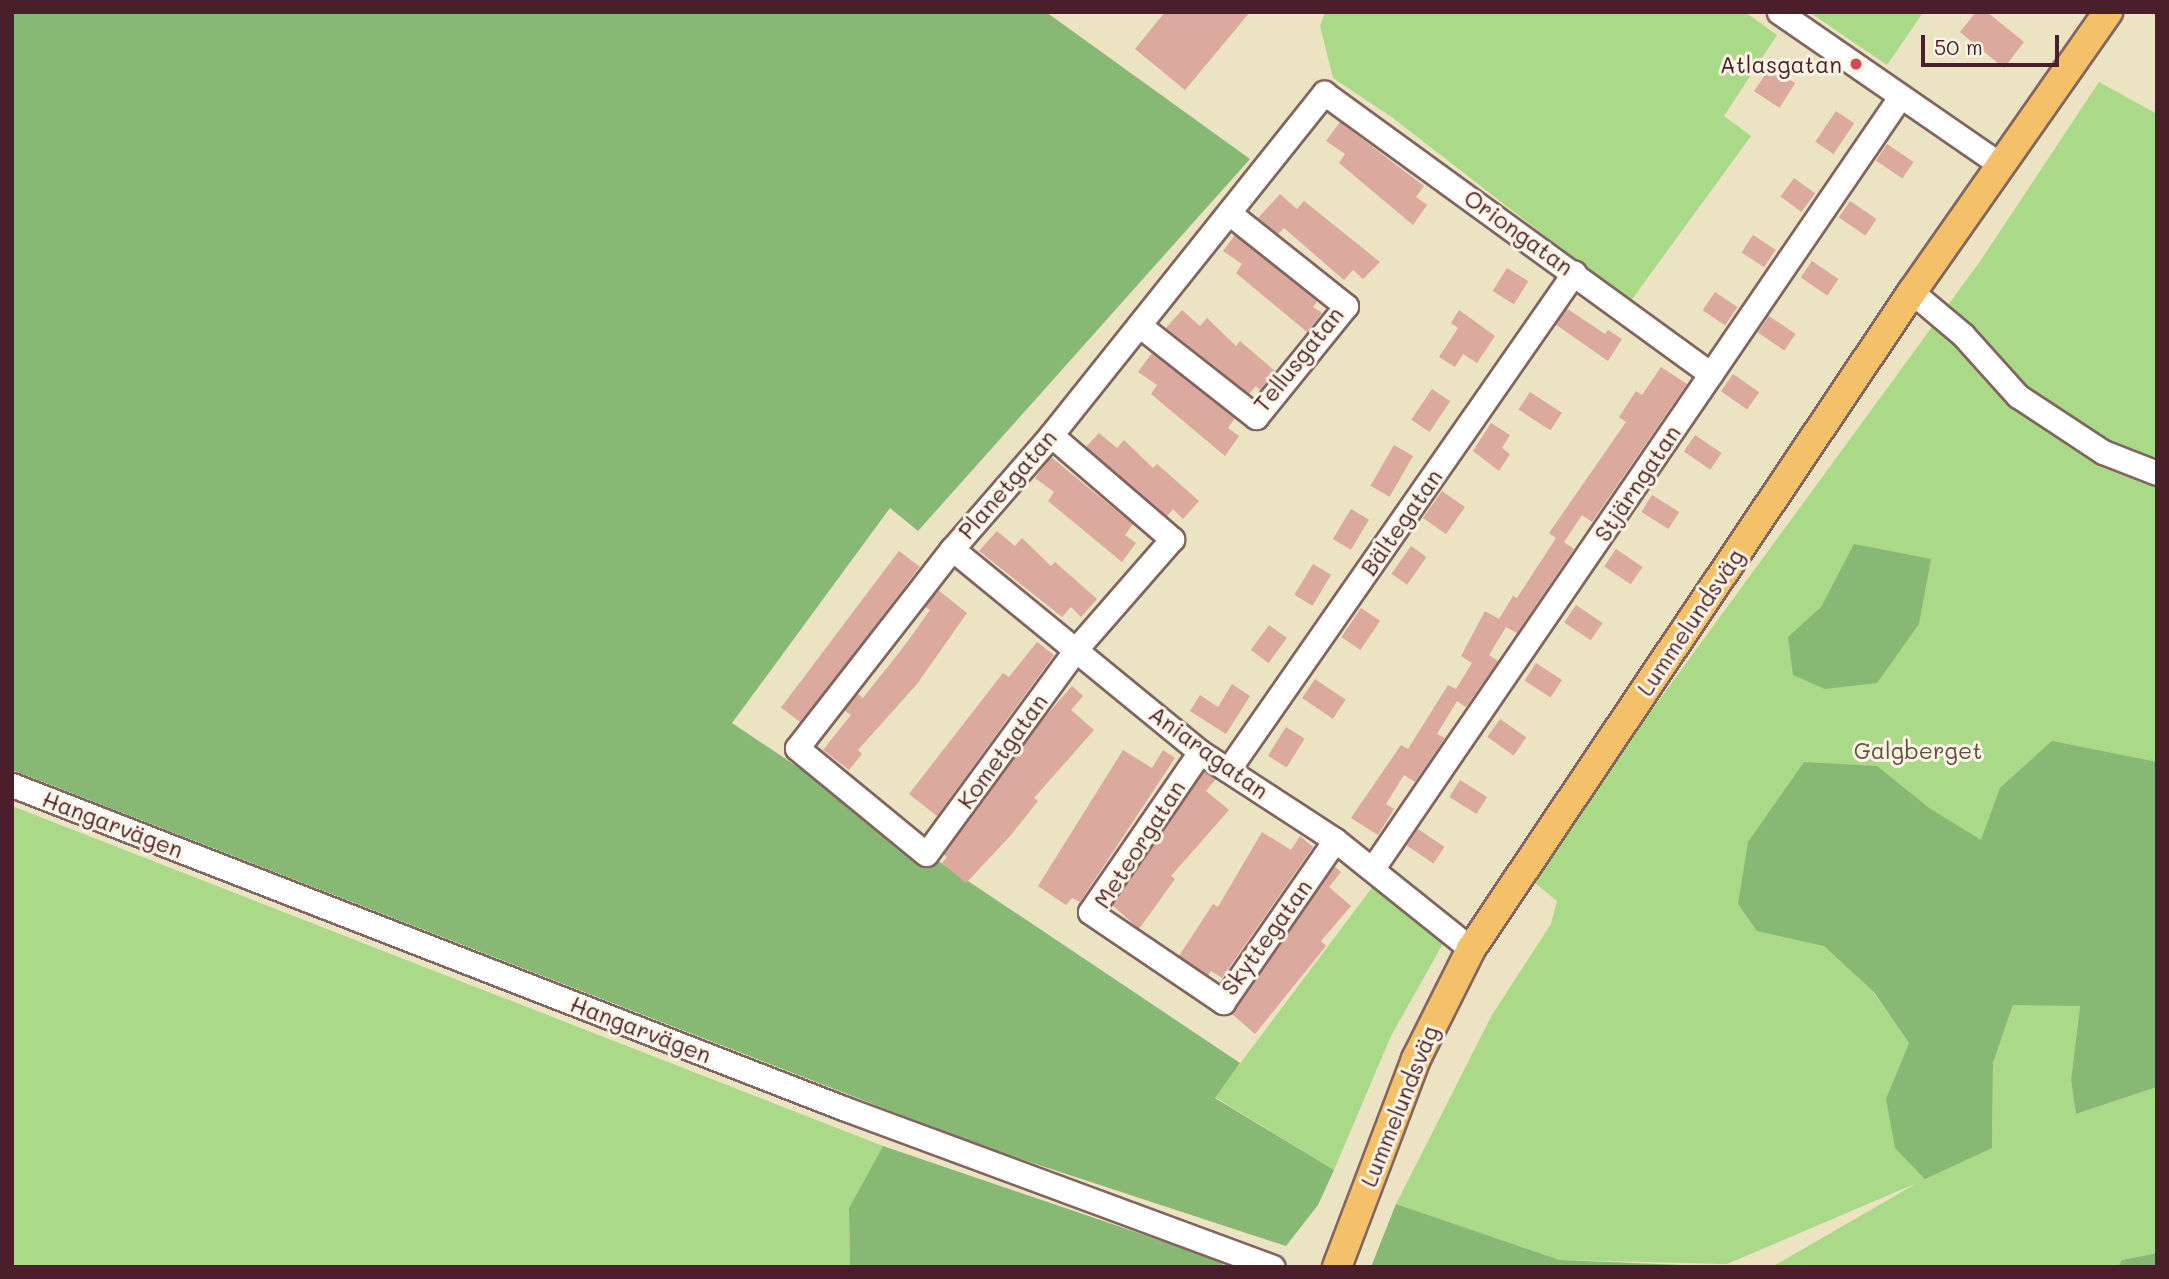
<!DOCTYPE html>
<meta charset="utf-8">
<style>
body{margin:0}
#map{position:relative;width:2169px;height:1279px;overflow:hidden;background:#ebe3c1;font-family:Mali,sans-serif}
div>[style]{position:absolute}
.green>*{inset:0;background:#aad987}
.forest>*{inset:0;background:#87b974}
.building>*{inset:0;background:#dba99d;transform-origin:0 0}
.roads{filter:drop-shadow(2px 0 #826460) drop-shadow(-2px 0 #826460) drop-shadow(0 2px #826460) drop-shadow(0 -2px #826460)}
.minor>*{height:23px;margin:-11.5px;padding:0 11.5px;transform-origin:11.5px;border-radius:11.5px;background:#fff}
.major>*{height:28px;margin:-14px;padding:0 14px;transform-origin:14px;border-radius:14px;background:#f4c16a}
.dots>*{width:19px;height:19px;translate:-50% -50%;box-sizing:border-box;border:4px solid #fcf5e5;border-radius:50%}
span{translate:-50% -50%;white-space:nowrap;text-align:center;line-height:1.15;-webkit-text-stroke:6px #fcf5e5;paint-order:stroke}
.poi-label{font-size:23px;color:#4a1f2b}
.right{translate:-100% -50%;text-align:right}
.street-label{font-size:23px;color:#4a1f2b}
.park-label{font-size:23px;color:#624e42}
.frame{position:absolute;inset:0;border:14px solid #4a1f2b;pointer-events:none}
.scale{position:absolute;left:1921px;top:35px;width:138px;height:32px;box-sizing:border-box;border:4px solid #4a1f2b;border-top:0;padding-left:9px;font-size:21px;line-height:24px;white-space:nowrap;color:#4a1f2b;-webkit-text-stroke:5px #fcf5e5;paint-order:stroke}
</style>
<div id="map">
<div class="green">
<div style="clip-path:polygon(1325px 12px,1745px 12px,1777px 35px,1724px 116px,1751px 136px,1630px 302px,1393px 118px,1333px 78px,1320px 26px)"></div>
<div style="clip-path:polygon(1809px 12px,1919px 12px,1922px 14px,1887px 65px)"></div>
<div style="clip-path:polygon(2099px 82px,2157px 114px,2157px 973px,1873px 992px,1909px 1043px,1886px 1100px,1992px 1148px,1993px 1063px,2013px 1005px,2080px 1005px,2071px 1080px,2076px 1114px,2157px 1087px,2157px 1253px,2122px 1260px,2118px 1267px,1772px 1267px,1917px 1183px,1727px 1264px,1560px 1260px,1396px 1204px,1492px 1015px,1551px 924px,1557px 901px,1529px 878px,1981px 260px)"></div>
<div style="clip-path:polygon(12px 806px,883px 1146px,849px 1208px,850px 1267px,12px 1267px)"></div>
<div style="clip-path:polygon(1374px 885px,1445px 940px,1391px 1036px,1334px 1170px,1215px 1097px)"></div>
</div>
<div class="forest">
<div style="clip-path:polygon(12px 12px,1046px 12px,1250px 159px,918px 531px,890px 508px,732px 723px,1240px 1063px,1215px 1098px,1334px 1170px,1318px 1205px,1286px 1246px,981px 1146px,12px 770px)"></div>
<div style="clip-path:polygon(1854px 544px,1931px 559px,1919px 624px,1877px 683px,1825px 689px,1793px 675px,1788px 637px,1821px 607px)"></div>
<div style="clip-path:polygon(2052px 741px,2157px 762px,2157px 1087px,2076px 1114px,2071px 1080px,2080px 1006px,2013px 1005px,1993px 1063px,1992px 1148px,1925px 1179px,1895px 1148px,1886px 1099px,1909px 1043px,1873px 991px,1824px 946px,1757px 931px,1738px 904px,1748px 842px,1804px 762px,1877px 766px,1929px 808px,1981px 840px,2000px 788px)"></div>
<div style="clip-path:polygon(883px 1146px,1212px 1258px,1227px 1267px,850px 1267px,849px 1208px)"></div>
<div style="clip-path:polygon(1396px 1204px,1560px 1260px,1731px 1267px,1371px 1267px)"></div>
<div style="clip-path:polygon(2157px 1253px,2157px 1267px,2118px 1267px,2122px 1260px)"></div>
</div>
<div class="building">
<div style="clip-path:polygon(1165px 12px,1250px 12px,1185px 90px,1135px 49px)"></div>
<div style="clip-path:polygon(1976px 12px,1987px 12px,2024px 42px,2004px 68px,1960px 32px)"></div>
<div style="left:1770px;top:67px;width:30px;height:29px;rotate:33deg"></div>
<div style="left:1836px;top:111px;width:22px;height:37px;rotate:34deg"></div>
<div style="clip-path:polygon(1340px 122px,1424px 186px,1416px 197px,1427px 205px,1413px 225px,1339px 163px,1345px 154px,1326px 141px)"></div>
<div style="left:1887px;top:144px;width:32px;height:20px;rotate:34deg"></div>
<div style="left:1794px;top:178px;width:26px;height:23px;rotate:36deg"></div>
<div style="clip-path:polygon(1280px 194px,1297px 209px,1304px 201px,1380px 262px,1363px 279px,1353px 270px,1344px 280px,1284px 228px,1278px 234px,1258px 218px)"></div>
<div style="left:1850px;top:201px;width:32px;height:20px;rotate:34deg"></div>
<div style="clip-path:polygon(1235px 235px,1317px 301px,1313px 307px,1322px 313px,1307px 332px,1236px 273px,1242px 264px,1223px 251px)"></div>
<div style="left:1753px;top:235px;width:27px;height:21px;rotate:33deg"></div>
<div style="left:1812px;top:261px;width:32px;height:20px;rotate:34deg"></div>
<div style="left:1507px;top:268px;width:25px;height:27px;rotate:32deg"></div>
<div style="left:1715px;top:292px;width:27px;height:22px;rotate:34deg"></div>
<div style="clip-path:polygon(1566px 308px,1605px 334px,1608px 330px,1622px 339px,1608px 361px,1555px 324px)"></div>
<div style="clip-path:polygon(1182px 310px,1200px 326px,1207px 318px,1236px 346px,1240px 341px,1275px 371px,1260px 390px,1256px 386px,1249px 394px,1166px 328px)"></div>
<div style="clip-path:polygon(1459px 310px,1495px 336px,1477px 363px,1463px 354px,1455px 367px,1439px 357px,1458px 328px,1451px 323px)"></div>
<div style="left:1769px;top:316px;width:32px;height:20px;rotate:34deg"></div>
<div style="clip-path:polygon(1152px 353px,1235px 418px,1228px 428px,1239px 436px,1225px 456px,1151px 394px,1157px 385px,1138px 372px)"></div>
<div style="clip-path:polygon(1661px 367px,1687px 384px,1592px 522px,1582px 515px,1564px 542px,1574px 549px,1517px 633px,1506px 627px,1489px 655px,1498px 661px,1466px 707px,1457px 701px,1437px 734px,1445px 738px,1415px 782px,1404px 775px,1386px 804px,1394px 809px,1378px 835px,1351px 818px,1401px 745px,1408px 749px,1448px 685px,1456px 689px,1472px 663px,1461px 656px,1485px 611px,1499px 619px,1513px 596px,1517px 598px,1556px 538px,1549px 533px,1626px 422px,1619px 417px,1636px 391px,1642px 395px)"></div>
<div style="left:1733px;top:374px;width:32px;height:21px;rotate:35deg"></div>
<div style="left:1432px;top:389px;width:22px;height:37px;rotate:34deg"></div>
<div style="left:1530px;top:392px;width:38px;height:21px;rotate:33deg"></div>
<div style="clip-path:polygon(1491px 423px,1510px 435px,1502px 448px,1510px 454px,1499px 471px,1473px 451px)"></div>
<div style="clip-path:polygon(1099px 433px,1117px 448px,1124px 440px,1153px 468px,1157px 464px,1199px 501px,1183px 519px,1173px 509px,1167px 516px,1086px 447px)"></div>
<div style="left:1695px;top:435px;width:32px;height:20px;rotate:34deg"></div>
<div style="left:1394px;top:445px;width:22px;height:47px;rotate:30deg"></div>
<div style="clip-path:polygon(1051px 457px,1133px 524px,1125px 535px,1136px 543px,1122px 562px,1048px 501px,1054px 492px,1035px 478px)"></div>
<div style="left:1442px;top:491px;width:28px;height:33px;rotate:35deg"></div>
<div style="left:1652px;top:495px;width:32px;height:20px;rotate:32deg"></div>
<div style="left:1351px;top:509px;width:21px;height:35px;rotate:31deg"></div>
<div style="clip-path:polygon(997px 531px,1015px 546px,1022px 538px,1051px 566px,1055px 562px,1097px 599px,1081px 617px,1071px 607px,1062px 617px,979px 551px)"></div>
<div style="left:1411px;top:546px;width:19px;height:34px;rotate:35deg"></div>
<div style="left:1616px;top:549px;width:32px;height:21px;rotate:34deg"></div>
<div style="left:899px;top:551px;width:26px;height:196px;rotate:37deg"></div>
<div style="left:1313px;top:564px;width:21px;height:36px;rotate:31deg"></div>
<div style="clip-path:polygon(938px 590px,967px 613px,917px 684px,858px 750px,862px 754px,849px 770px,823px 750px,851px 715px,844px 710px,857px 693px,863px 698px,905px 645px,930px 610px,925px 607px)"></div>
<div style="left:1576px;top:605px;width:32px;height:21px;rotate:34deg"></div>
<div style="left:1361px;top:608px;width:23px;height:35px;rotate:34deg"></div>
<div style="left:1269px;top:625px;width:22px;height:31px;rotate:36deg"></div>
<div style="clip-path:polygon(1037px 642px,1054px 655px,937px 816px,909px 794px,1003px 673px,1009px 677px)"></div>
<div style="left:1536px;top:663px;width:31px;height:21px;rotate:33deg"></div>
<div style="left:1315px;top:679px;width:37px;height:23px;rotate:34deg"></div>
<div style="clip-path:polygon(1232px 684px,1250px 696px,1226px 734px,1190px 711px,1200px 695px,1218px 707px)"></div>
<div style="clip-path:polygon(1072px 686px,1083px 696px,1071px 710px,1094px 730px,1034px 798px,1038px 801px,1011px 835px,966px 883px,942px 863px,947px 857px,943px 854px,1043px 719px)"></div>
<div style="left:1500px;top:719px;width:32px;height:22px;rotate:35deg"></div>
<div style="left:1286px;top:727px;width:22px;height:34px;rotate:32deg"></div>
<div style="clip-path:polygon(1123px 750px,1152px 768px,1163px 750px,1175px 758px,1080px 902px,1072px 898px,1066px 905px,1038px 886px)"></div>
<div style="clip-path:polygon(1204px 771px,1216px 779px,1206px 791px,1229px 810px,1171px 876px,1175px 879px,1139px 929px,1112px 905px)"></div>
<div style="left:1460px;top:780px;width:32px;height:20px;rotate:32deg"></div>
<div style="left:1418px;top:829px;width:32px;height:20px;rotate:34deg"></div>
<div style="clip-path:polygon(1262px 832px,1291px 850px,1300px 836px,1313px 847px,1222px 978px,1211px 971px,1208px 975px,1179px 956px,1213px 904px,1218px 907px)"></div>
<div style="clip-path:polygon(1334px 866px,1341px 872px,1329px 887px,1351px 906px,1321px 941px,1326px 946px,1255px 1034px,1232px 1014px)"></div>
</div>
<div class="roads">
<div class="minor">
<div style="left:1779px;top:12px;width:267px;rotate:34.6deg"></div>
<div style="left:1912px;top:292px;width:67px;rotate:40.1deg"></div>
<div style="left:1963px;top:335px;width:82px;rotate:48deg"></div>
<div style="left:2018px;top:396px;width:102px;rotate:33.4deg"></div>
<div style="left:2103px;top:452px;width:58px;rotate:21.3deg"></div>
<div style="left:1139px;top:325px;width:149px;rotate:38.2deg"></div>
<div style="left:1256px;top:417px;width:143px;rotate:-51deg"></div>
<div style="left:1346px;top:306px;width:149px;rotate:-141.5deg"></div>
<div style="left:1051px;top:435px;width:160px;rotate:40.7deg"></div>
<div style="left:1172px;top:539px;width:145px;rotate:131.1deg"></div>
<div style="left:1077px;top:648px;width:255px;rotate:126.2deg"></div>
<div style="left:926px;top:854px;width:167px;rotate:-140.6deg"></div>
<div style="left:797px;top:748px;width:252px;rotate:-52.1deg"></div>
<div style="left:952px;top:549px;width:151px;rotate:-49deg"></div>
<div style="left:1051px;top:435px;width:438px;rotate:-51.4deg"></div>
<div style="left:1324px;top:93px;width:478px;rotate:36deg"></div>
<div style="left:952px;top:549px;width:320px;rotate:39.3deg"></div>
<div style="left:1200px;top:752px;width:161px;rotate:33.1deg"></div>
<div style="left:1335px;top:840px;width:174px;rotate:38.7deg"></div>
<div style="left:1200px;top:752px;width:194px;rotate:124.5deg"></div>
<div style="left:1090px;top:912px;width:161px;rotate:34.1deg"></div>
<div style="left:1223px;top:1002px;width:197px;rotate:-55.3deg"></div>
<div style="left:1228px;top:770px;width:606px;rotate:-55.16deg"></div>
<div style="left:12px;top:785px;width:892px;rotate:21.24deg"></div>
<div style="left:843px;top:1108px;width:458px;rotate:20.3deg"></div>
<div style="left:1373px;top:868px;width:934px;rotate:-55.65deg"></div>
</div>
<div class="major">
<div style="left:1337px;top:1267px;width:222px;rotate:-69.2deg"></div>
<div style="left:1416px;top:1059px;width:123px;rotate:-63.4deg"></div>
<div style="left:1471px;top:949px;width:791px;rotate:-56.13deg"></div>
<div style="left:1912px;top:292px;width:342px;rotate:-55deg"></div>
</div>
</div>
<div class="dots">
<div style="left:1856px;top:64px;background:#d1495b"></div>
</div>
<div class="poi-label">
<span class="right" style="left:1842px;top:64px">Atlasgatan</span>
</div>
<div class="street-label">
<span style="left:1519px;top:232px;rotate:36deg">Oriongatan</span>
<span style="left:1298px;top:359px;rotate:-51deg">Tellusgatan</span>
<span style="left:1637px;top:483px;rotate:-56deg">Stjärngatan</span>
<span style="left:1007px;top:484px;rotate:-49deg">Planetgatan</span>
<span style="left:1401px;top:522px;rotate:-55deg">Bältegatan</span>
<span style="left:1690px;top:622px;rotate:-56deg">Lummelundsväg</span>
<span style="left:1002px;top:751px;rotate:-54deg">Kometgatan</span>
<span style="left:1209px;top:752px;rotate:36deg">Aniaragatan</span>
<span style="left:113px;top:824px;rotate:21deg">Hangarvägen</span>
<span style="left:1139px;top:844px;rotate:-57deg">Meteorgatan</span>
<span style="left:1266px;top:937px;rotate:-54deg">Skyttegatan</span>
<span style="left:641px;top:1029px;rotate:21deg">Hangarvägen</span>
<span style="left:1399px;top:1106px;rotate:-68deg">Lummelundsväg</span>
</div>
<div class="park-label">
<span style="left:1918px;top:750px">Galgberget</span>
</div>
<div class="frame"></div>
<div class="scale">50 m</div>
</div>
